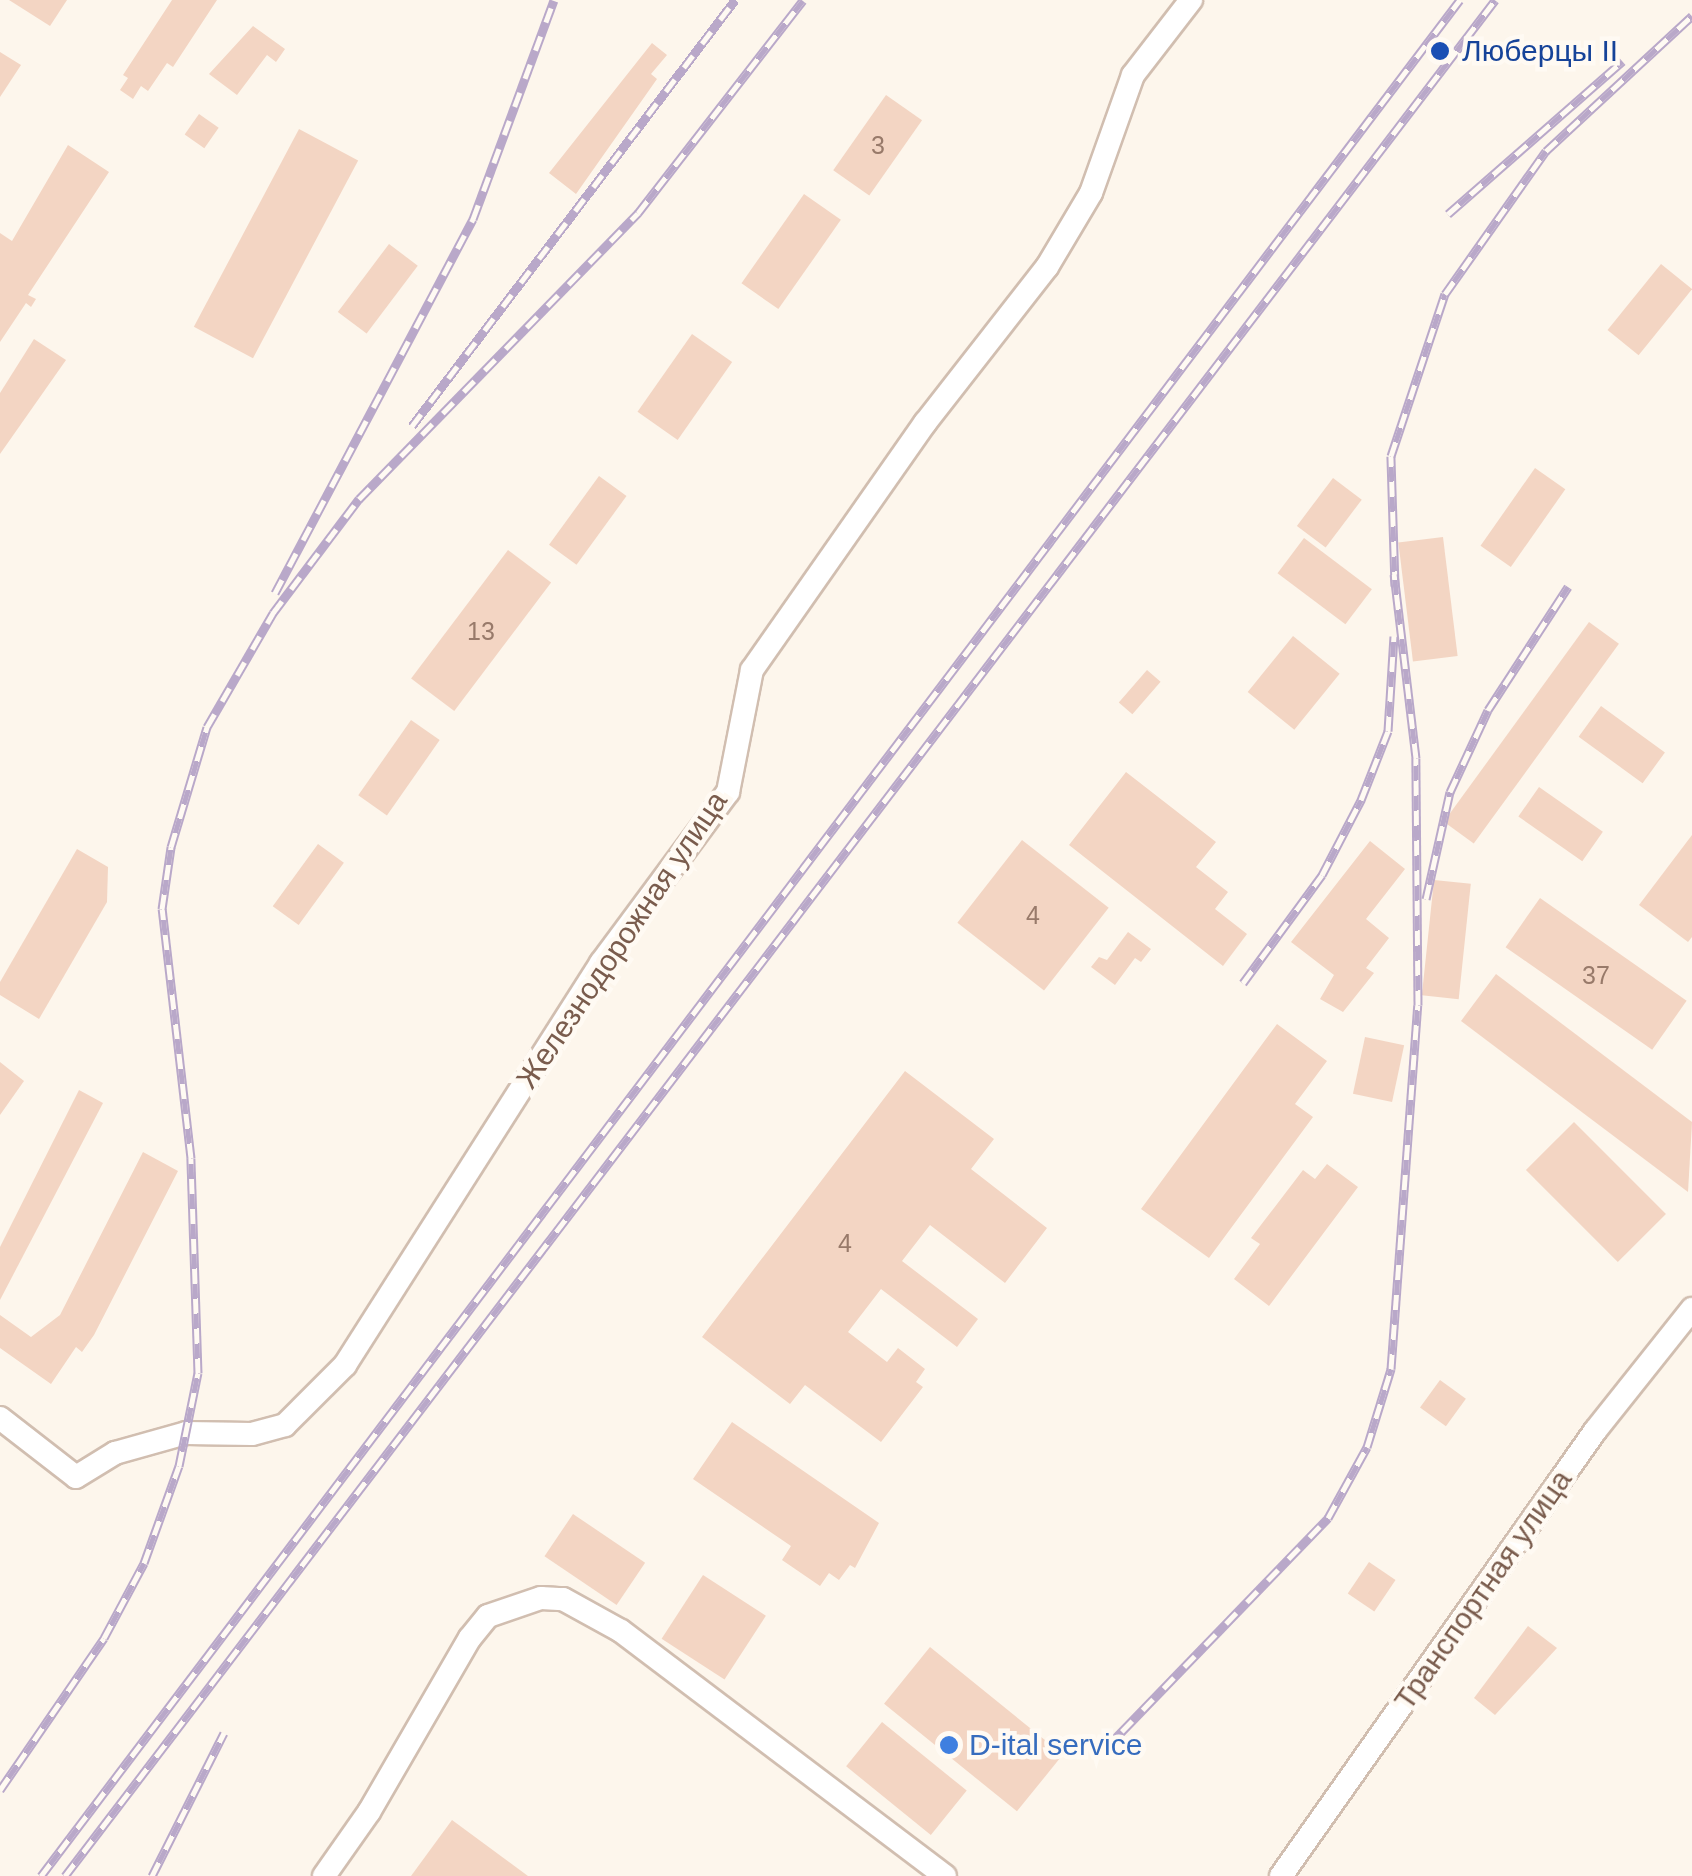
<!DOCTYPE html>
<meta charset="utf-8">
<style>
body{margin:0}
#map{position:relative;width:1692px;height:1876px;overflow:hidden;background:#fdf6ec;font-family:Helvetica,sans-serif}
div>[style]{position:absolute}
.building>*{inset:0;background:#f3d5c3;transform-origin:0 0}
.roads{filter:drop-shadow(2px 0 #d1beb0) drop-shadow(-2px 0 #d1beb0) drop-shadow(0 2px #d1beb0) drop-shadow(0 -2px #d1beb0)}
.minor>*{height:22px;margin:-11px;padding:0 11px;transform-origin:11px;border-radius:11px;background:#fff}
.rail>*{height:9px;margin-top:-4.5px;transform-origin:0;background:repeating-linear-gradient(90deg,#fffaf3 0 15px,#b9a8c9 0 30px);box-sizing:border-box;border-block:2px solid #b9a8c9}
.dots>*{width:28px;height:28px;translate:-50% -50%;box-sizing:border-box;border:5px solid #fffaf3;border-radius:50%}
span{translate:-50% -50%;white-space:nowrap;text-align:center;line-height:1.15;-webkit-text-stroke:9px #fffaf3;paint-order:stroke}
.number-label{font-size:25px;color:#987a6a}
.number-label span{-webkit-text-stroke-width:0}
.transit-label{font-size:30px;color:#164399}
.left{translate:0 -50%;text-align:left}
.street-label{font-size:30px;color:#7a5c4d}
.shop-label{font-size:30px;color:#366cbe}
</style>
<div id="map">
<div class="building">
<div style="clip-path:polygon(9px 0,67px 0,50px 26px)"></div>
<div style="clip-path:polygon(172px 0,217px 0,173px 67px,167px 63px,148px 91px,141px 86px,133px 99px,120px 90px,128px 78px,123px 75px)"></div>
<div style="clip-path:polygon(253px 26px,285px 49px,276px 62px,267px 55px,237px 95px,209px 74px)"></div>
<div style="clip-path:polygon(652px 43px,667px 55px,651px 74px,657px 79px,576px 194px,549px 173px)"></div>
<div style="clip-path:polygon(0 52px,21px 65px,0 97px)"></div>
<div style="left:886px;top:95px;width:44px;height:92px;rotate:35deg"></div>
<div style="left:199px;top:114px;width:24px;height:25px;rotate:35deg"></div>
<div style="left:299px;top:129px;width:67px;height:224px;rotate:28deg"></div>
<div style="clip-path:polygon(68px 145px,109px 172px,28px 295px,36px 299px,31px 307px,26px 303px,0 342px,0 233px,12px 241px)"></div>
<div style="left:804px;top:194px;width:45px;height:109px;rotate:35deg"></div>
<div style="left:389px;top:244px;width:36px;height:85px;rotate:37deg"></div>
<div style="left:1661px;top:264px;width:40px;height:85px;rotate:39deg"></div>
<div style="left:692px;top:334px;width:49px;height:95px;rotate:35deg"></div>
<div style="clip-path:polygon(34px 339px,66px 360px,0 454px,0 393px)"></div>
<div style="left:1535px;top:468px;width:37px;height:95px;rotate:35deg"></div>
<div style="left:599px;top:476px;width:34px;height:85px;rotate:36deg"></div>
<div style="left:1333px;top:478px;width:36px;height:60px;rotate:37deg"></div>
<div style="left:1443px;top:537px;width:120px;height:45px;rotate:83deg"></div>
<div style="left:1304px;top:538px;width:85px;height:44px;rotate:37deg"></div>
<div style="left:508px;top:550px;width:54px;height:161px;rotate:37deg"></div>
<div style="left:1589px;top:622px;width:37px;height:247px;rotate:36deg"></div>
<div style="left:1293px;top:636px;width:60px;height:72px;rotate:39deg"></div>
<div style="left:1147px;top:670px;width:18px;height:43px;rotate:41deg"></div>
<div style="left:1601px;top:706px;width:79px;height:38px;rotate:36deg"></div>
<div style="left:411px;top:720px;width:35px;height:92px;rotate:35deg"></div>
<div style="clip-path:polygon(1126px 772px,1216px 842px,1196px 867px,1228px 892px,1215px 909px,1247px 934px,1223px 966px,1069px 845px)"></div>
<div style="left:1539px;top:787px;width:78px;height:36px;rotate:35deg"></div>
<div style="clip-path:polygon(1692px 835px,1692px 937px,1688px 942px,1639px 905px)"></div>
<div style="left:1022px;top:840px;width:110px;height:105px;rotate:38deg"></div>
<div style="clip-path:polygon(1370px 841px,1405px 869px,1366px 919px,1389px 938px,1366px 968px,1374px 973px,1343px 1012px,1320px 999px,1334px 975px,1291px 942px)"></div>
<div style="left:318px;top:844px;width:32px;height:77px;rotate:36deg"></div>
<div style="clip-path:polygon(77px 849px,108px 867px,107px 902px,39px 1019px,0 995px,0 982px)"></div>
<div style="left:1434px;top:880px;width:37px;height:116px;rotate:6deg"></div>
<div style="left:1540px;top:898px;width:179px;height:60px;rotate:35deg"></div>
<div style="clip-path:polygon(1128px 932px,1151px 949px,1141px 962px,1135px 958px,1115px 985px,1091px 967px,1099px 957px,1107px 960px)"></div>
<div style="clip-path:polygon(1496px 974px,1692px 1122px,1688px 1192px,1461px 1021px)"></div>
<div style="clip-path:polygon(1277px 1024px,1327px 1061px,1295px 1104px,1313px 1117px,1209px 1258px,1141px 1209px)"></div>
<div style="left:1365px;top:1037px;width:40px;height:58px;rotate:12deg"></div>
<div style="clip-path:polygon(0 1062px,24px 1081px,0 1115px)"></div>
<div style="clip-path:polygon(905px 1071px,994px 1139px,971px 1169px,1047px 1228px,1005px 1283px,930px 1225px,902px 1261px,978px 1319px,957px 1347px,881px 1289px,848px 1332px,887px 1362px,898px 1348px,925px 1369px,916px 1382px,923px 1387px,881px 1442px,805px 1385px,790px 1404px,702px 1337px)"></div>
<div style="clip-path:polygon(79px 1090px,103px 1103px,0 1300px,0 1247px)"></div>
<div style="left:1574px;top:1122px;width:130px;height:68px;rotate:45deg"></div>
<div style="clip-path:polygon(143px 1152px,178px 1171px,94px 1335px,82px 1352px,76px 1347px,51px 1384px,0 1348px,0 1315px,31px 1337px,60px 1315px)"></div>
<div style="clip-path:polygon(1327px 1164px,1358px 1187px,1269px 1306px,1234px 1279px,1260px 1244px,1251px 1238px,1303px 1170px,1315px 1179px)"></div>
<div style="left:1440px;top:1380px;width:32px;height:34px;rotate:36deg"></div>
<div style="clip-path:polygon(732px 1422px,879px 1523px,855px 1568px,850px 1565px,839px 1580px,829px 1573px,820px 1586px,782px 1560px,791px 1546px,693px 1479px)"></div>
<div style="left:573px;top:1514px;width:87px;height:51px;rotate:34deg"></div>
<div style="left:1369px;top:1562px;width:32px;height:38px;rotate:34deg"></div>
<div style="left:703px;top:1575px;width:75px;height:76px;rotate:33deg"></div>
<div style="clip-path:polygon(1528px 1626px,1557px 1648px,1495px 1715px,1474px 1698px)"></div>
<div style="left:930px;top:1647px;width:171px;height:73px;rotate:39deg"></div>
<div style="left:882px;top:1722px;width:109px;height:57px;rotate:39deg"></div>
<div style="clip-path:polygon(452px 1820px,528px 1876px,411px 1876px)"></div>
</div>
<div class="roads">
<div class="minor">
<div style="left:0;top:1418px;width:96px;rotate:37.8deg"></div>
<div style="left:76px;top:1477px;width:46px;rotate:-31.6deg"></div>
<div style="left:115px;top:1453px;width:74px;rotate:-15.7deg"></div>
<div style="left:186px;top:1433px;width:66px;rotate:0.9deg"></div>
<div style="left:252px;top:1434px;width:34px;rotate:-15deg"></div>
<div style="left:285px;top:1425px;width:85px;rotate:-45deg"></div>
<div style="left:345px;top:1365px;width:477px;rotate:-57.5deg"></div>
<div style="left:601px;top:963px;width:213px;rotate:-53.4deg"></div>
<div style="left:728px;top:792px;width:124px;rotate:-78.9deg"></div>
<div style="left:752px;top:670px;width:302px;rotate:-55deg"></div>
<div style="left:925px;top:423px;width:198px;rotate:-52deg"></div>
<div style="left:1047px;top:267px;width:86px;rotate:-59.3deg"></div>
<div style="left:1091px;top:193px;width:125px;rotate:-70.4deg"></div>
<div style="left:1133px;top:75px;width:95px;rotate:-52.3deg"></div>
<div style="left:324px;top:1876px;width:78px;rotate:-54.9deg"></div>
<div style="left:369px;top:1812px;width:201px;rotate:-59.9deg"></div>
<div style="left:470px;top:1638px;width:28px;rotate:-51deg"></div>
<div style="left:488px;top:1616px;width:56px;rotate:-18.8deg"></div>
<div style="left:541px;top:1598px;width:22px;rotate:3deg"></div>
<div style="left:563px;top:1599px;width:66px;rotate:28.9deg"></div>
<div style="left:621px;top:1631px;width:406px;rotate:37.1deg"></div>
<div style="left:1281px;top:1876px;width:545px;rotate:-54.79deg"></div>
<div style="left:1595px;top:1431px;width:156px;rotate:-51.5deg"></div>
</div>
</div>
<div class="rail">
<div style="left:1448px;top:214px;width:232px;rotate:-41.2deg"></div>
<div style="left:412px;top:426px;width:535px;rotate:-52.83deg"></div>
<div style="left:1395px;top:586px;width:130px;rotate:-91.8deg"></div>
<div style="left:1391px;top:456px;width:171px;rotate:-71.6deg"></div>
<div style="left:1445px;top:294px;width:175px;rotate:-54.8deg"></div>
<div style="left:1546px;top:151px;width:199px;rotate:-42.8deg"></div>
<div style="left:275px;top:593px;width:423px;rotate:-62.1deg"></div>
<div style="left:473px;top:219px;width:233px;rotate:-69.7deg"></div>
<div style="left:1426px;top:899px;width:110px;rotate:-77.4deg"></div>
<div style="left:1450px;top:792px;width:90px;rotate:-65.1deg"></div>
<div style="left:1488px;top:710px;width:147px;rotate:-57deg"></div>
<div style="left:1243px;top:983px;width:134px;rotate:-53.8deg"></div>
<div style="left:1322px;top:875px;width:85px;rotate:-62.5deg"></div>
<div style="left:1361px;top:800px;width:74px;rotate:-68.6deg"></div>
<div style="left:1388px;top:731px;width:95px;rotate:-86.4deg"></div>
<div style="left:1101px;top:1753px;width:327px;rotate:-46deg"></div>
<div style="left:1328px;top:1518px;width:81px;rotate:-61.2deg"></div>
<div style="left:1367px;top:1447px;width:82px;rotate:-72.9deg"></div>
<div style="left:1391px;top:1369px;width:365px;rotate:-85.8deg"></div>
<div style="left:1418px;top:1005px;width:247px;rotate:-90.5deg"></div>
<div style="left:1416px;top:758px;width:185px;rotate:-96.8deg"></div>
<div style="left:0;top:1790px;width:184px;rotate:-55.6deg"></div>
<div style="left:104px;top:1638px;width:85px;rotate:-61.9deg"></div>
<div style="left:144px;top:1563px;width:103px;rotate:-70.2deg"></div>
<div style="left:179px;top:1466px;width:95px;rotate:-78.5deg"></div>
<div style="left:198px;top:1373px;width:215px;rotate:-91.9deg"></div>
<div style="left:191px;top:1158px;width:251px;rotate:-96.6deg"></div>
<div style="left:162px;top:909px;width:63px;rotate:-81.7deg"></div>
<div style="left:171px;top:847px;width:125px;rotate:-73.3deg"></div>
<div style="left:207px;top:727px;width:132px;rotate:-59.9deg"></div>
<div style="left:273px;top:613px;width:143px;rotate:-53deg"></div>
<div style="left:359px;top:499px;width:400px;rotate:-45.7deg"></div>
<div style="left:638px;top:213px;width:269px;rotate:-52.2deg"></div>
<div style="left:41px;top:1876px;width:2352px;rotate:-52.9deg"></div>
<div style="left:65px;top:1876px;width:2359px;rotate:-52.68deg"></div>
<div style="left:152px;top:1876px;width:160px;rotate:-63.3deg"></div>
</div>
<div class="dots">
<div style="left:1440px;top:51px;background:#1a4fb4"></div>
<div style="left:949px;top:1745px;background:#3f7fe0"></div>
</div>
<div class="number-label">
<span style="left:878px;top:145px">3</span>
<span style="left:481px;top:631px">13</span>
<span style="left:1033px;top:915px">4</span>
<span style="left:1596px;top:975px">37</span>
<span style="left:845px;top:1243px">4</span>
</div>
<div class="transit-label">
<span class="left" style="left:1462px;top:51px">Люберцы II</span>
</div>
<div class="street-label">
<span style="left:622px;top:940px;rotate:-56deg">Железнодорожная улица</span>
<span style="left:1483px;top:1590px;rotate:-55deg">Транспортная улица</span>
</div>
<div class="shop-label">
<span class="left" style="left:969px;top:1745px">D-ital service</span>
</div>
</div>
